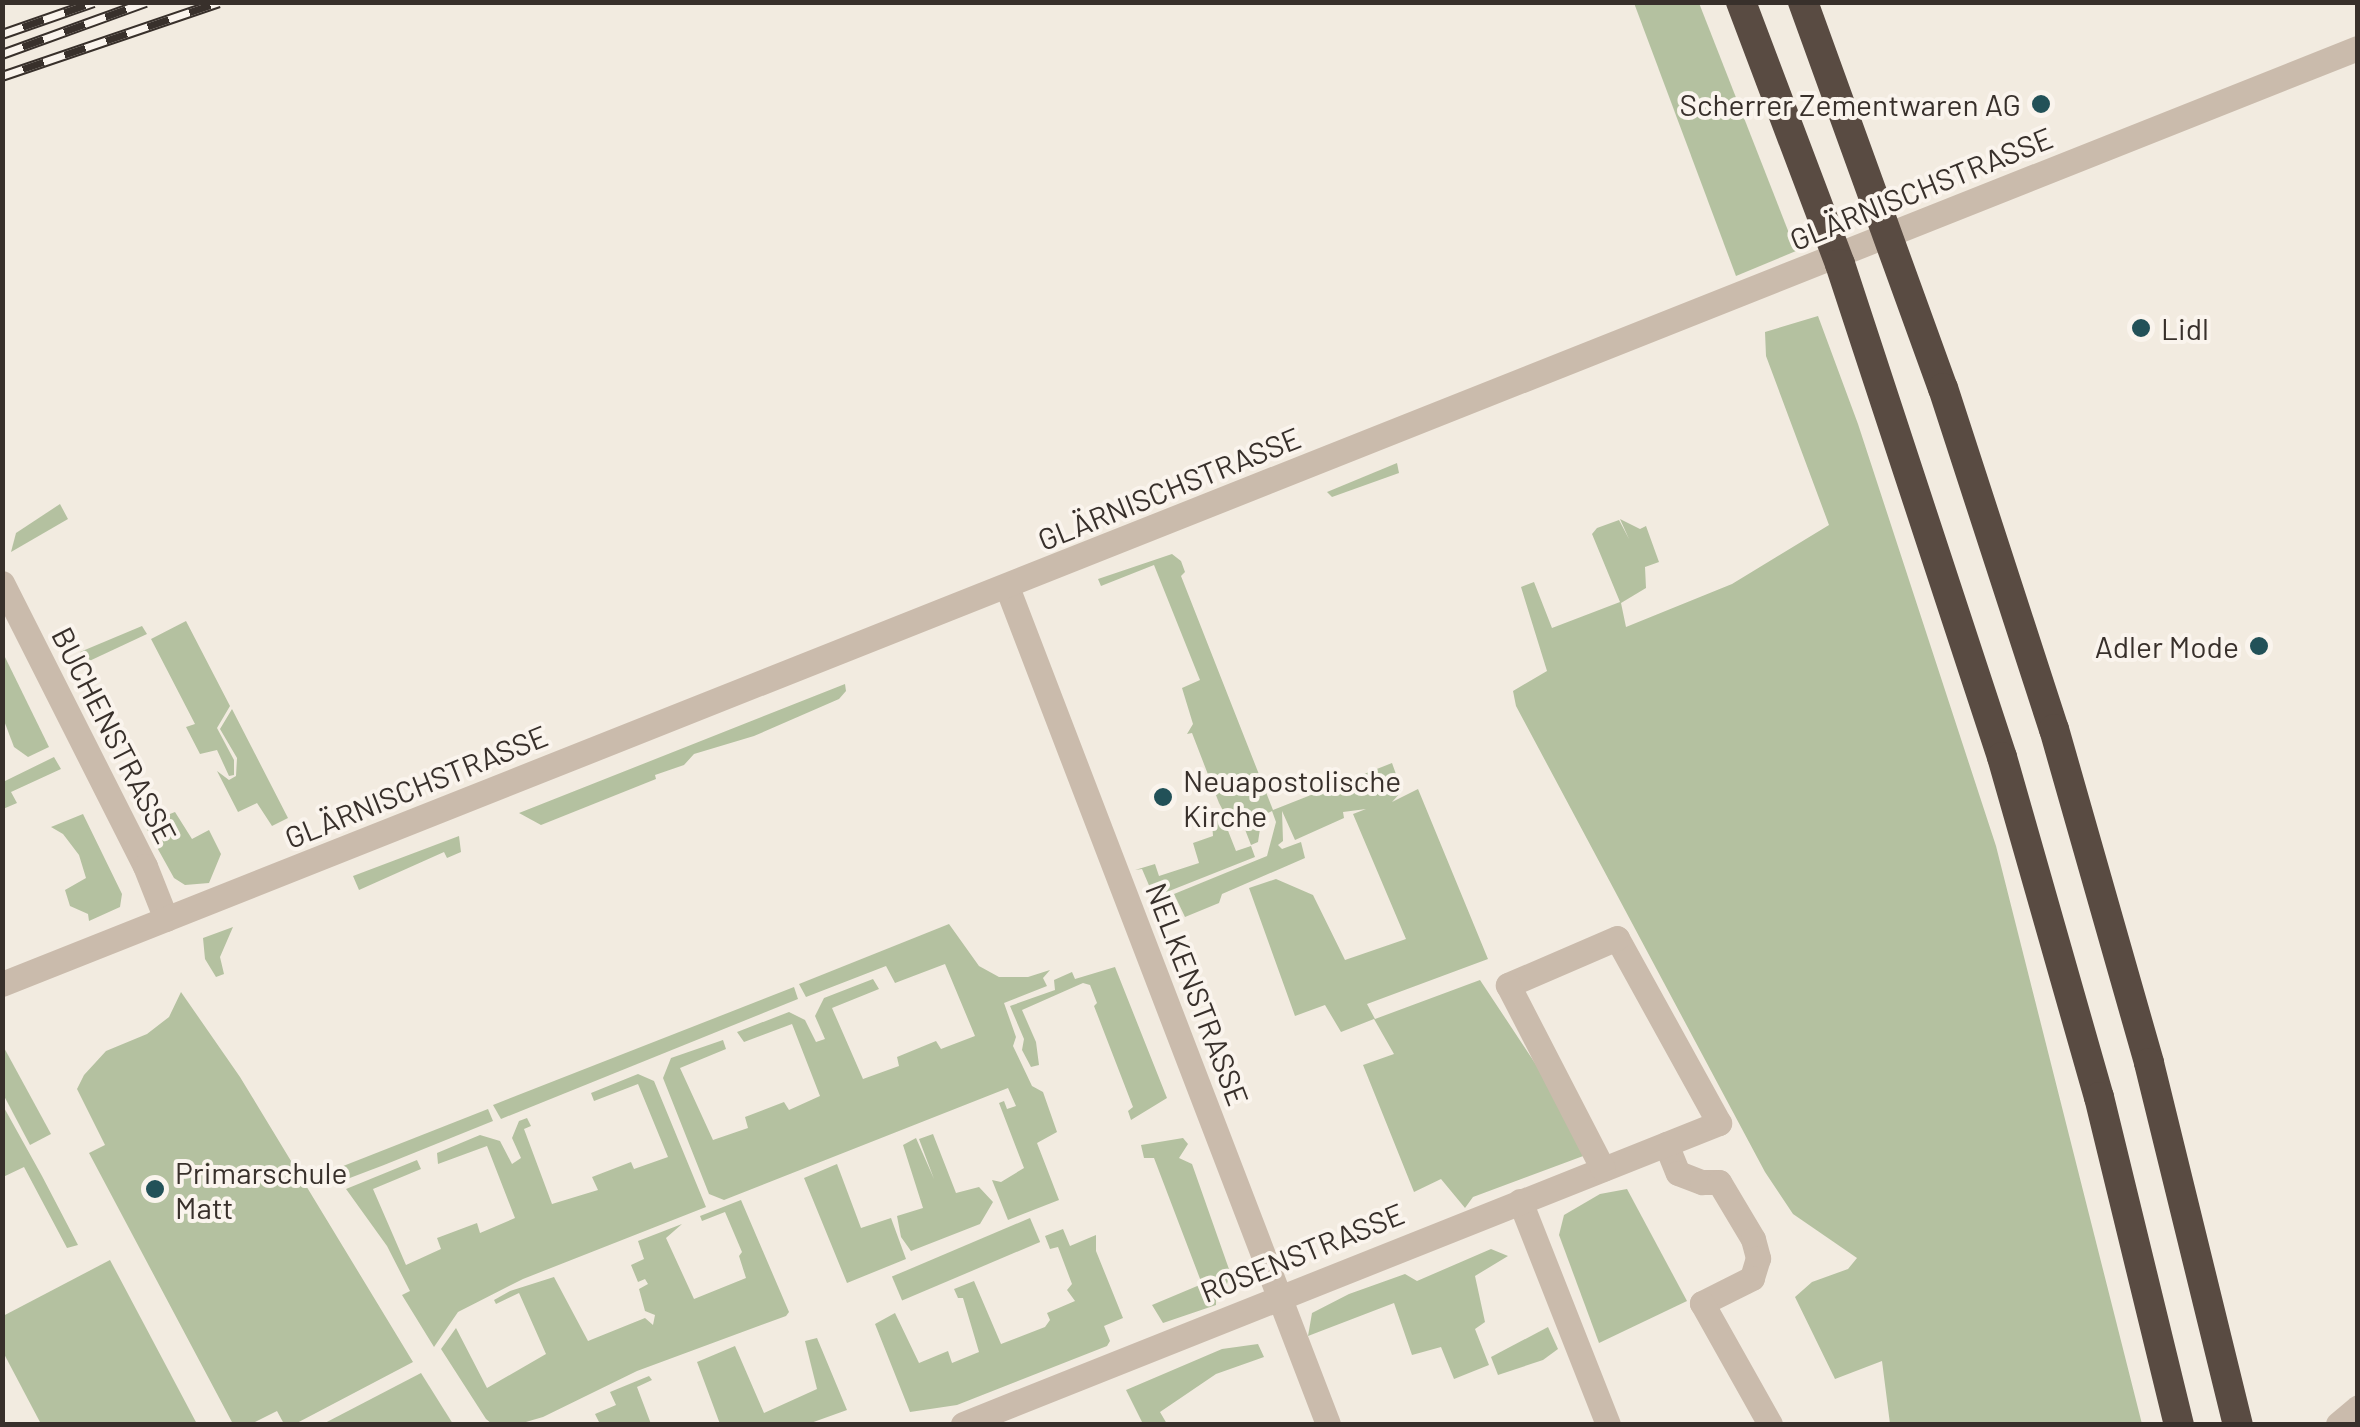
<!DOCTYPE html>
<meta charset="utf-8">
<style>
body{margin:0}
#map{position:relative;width:2360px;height:1427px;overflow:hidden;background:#f2ebe0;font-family:Barlow,sans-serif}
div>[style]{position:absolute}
.green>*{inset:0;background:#b4c1a0;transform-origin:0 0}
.minor>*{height:25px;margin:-12.5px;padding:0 12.5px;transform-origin:12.5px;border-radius:12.5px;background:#cabbac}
.highway>*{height:30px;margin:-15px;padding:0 15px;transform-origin:15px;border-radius:15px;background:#594b42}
.rail>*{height:11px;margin-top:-5.5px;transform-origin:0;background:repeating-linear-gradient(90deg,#faf4ed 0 22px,#38302b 0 44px);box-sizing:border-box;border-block:2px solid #38302b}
.dots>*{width:28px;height:28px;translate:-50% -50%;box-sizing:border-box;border:5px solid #faf4ed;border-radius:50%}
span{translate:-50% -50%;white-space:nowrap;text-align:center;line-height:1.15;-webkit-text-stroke:8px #faf4ed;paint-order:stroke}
.poi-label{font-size:30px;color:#38302b}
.right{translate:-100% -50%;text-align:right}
.left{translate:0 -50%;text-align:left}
.street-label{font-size:30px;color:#38302b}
.frame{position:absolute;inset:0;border:5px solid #38302b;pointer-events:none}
</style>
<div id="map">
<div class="green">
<div style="clip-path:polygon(1634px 3px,1699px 3px,1796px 251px,1736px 276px)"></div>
<div style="clip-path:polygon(1818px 316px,1858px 424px,1996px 846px,2142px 1424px,1890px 1424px,1882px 1361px,1835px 1379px,1795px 1297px,1812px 1282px,1848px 1269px,1857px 1258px,1793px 1214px,1765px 1172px,1516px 706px,1513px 691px,1547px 671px,1521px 587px,1534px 582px,1552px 628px,1620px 602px,1592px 534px,1597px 528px,1619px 520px,1629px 539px,1620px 519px,1640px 529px,1646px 526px,1659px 562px,1645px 567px,1646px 588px,1621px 603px,1626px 627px,1732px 584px,1829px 525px,1766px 356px,1765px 332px)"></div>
<div style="clip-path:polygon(1397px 463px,1399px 473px,1332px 497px,1327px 492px)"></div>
<div style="clip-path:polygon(60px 504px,68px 519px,11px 552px,16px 533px)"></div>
<div style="clip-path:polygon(1172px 554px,1181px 561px,1185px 572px,1181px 576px,1273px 810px,1392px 763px,1402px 791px,1392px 802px,1418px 789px,1488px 959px,1367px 1004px,1375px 1019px,1480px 980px,1594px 1152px,1473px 1197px,1465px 1208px,1441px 1179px,1414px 1192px,1363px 1065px,1394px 1054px,1374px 1019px,1341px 1032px,1325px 1005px,1295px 1016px,1249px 888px,1276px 879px,1313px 895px,1345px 960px,1406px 939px,1353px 814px,1366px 809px,1343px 812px,1344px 818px,1295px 840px,1282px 811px,1283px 841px,1278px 845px,1282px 849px,1301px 842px,1305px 858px,1222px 894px,1219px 903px,1185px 917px,1174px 894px,1267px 856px,1276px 822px,1272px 811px,1262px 816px,1258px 842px,1251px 845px,1241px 819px,1229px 822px,1219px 803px,1192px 733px,1187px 734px,1193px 724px,1182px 688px,1200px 680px,1154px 565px,1101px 586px,1098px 579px)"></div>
<div style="clip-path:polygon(186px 621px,230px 706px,217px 728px,234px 760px,234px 775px,229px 776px,217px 750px,200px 754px,186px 727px,195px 724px,151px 639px)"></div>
<div style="clip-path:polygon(142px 626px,147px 634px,85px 663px,80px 652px)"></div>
<div style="clip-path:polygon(3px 653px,49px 747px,28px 757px,14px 747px,3px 718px)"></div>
<div style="clip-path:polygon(845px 684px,846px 691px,839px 699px,754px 736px,694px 754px,684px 765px,655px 775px,656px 779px,541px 825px,519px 813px)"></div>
<div style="clip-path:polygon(232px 709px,288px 818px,272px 826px,257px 803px,238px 812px,217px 771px,229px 780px,236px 776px,237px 758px,220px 729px)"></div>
<div style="clip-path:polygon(54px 757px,61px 769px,11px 792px,17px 803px,3px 809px,3px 782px)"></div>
<div style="clip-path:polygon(175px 812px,192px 839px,209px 830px,221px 854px,209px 883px,185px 885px,174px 878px,144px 824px)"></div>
<div style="clip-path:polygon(83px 814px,122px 894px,120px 907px,89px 921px,88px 914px,70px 906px,65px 890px,86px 878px,79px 855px,63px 834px,51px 827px)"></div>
<div style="clip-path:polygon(1223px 818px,1236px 851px,1251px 846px,1255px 857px,1154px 897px,1142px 869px,1135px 870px,1155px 864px,1159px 876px,1199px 863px,1193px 843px,1213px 836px,1212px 823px)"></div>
<div style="clip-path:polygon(459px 836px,461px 852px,447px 858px,444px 852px,359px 890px,353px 876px)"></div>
<div style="clip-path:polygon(949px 924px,979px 966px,999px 977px,1028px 977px,1050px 970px,1043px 978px,1047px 986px,1004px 1003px,1016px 1037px,1013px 1046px,1032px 1086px,1043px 1092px,1057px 1132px,1037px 1143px,1059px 1200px,1008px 1220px,992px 1180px,1001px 1182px,1024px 1168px,999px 1103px,1004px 1101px,1007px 1109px,1016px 1106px,1008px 1088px,724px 1200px,709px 1194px,663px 1078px,671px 1058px,723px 1040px,726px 1049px,680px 1068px,713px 1140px,748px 1128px,745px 1117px,784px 1102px,789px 1110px,820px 1096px,792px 1024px,744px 1042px,737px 1032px,789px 1012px,805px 1020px,816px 1042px,825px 1039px,815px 1016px,824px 998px,873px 979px,879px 989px,832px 1008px,863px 1079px,899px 1066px,897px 1057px,936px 1041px,941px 1049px,975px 1036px,945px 964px,895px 983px,886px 966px,806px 997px,799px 984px)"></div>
<div style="clip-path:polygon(233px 927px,220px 957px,224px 974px,216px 977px,205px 959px,203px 938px)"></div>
<div style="clip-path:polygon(1115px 967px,1167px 1098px,1131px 1120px,1128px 1111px,1133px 1107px,1094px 1006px,1097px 1003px,1090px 985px,1083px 983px,1022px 1010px,1036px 1042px,1039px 1065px,1031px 1067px,1022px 1050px,1024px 1039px,1010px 1006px,1055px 990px,1054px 980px,1072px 972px,1075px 979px)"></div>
<div style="clip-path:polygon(794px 987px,798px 999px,501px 1119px,493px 1105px)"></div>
<div style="clip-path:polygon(181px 992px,240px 1077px,413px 1362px,295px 1424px,284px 1424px,277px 1411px,251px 1424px,233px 1424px,89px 1153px,105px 1145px,77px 1089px,84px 1075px,106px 1051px,147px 1034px,169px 1017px)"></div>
<div style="clip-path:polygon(2px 1044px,51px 1134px,30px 1145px,3px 1094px)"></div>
<div style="clip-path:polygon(638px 1074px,654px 1081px,706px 1207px,523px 1279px,458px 1312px,434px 1347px,402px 1295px,410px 1291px,387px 1246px,346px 1189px,417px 1160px,421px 1169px,373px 1189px,406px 1265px,441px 1249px,437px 1238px,477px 1223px,480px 1233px,515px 1218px,487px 1146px,438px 1164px,437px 1153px,480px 1135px,500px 1141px,512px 1164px,521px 1158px,512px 1138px,519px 1121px,527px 1118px,531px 1126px,524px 1129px,552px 1204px,598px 1190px,592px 1177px,631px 1162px,634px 1169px,668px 1157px,638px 1084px,594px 1101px,591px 1093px)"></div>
<div style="clip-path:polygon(2px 1104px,42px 1176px,78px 1245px,67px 1248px,24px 1167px,3px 1177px)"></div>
<div style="clip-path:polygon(488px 1109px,493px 1121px,384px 1165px,334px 1184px,328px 1172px)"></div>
<div style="clip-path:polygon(933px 1134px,956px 1193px,979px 1187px,993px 1202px,980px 1224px,911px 1251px,901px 1237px,897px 1216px,923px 1208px,903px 1145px,916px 1138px,934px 1179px,919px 1139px)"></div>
<div style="clip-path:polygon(1183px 1138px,1188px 1144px,1179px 1158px,1192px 1164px,1230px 1272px,1227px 1284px,1216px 1296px,1216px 1305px,1163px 1323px,1152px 1305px,1202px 1284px,1154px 1158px,1144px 1158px,1141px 1145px)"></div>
<div style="clip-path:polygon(837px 1164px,861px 1228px,891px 1218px,906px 1259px,847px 1283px,804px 1178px)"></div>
<div style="clip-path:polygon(1627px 1189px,1687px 1301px,1599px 1343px,1559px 1235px,1564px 1215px,1600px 1194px)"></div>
<div style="clip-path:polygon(741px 1200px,789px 1312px,786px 1316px,637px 1371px,543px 1417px,519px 1424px,492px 1424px,486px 1419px,441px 1349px,456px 1328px,487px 1388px,546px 1354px,519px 1293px,496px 1304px,494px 1300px,510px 1291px,554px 1277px,588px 1341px,645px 1318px,653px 1325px,655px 1315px,645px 1311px,639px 1289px,648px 1284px,645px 1279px,638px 1282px,631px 1265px,644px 1259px,638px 1241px,682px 1224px,666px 1238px,694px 1299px,746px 1278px,739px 1256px,742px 1252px,725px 1212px,702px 1221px,700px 1216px)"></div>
<div style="left:1030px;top:1218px;width:26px;height:150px;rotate:67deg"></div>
<div style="clip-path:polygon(1063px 1229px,1070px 1246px,1096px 1235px,1096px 1251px,1123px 1318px,1104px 1326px,1110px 1341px,1107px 1346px,957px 1405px,910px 1412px,875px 1324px,895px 1313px,919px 1363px,948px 1351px,952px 1363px,979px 1352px,963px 1298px,958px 1298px,954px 1289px,974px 1281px,1001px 1344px,1045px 1327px,1050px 1320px,1047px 1313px,1075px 1301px,1067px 1290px,1072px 1284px,1058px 1247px,1050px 1249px,1045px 1236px)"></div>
<div style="clip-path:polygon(1491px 1249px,1508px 1256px,1475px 1276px,1485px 1322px,1475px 1329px,1489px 1365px,1454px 1379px,1441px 1347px,1412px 1355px,1394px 1303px,1308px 1336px,1312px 1313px,1349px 1294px,1405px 1274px,1417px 1281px)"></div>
<div style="clip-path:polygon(110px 1260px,197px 1424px,41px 1424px,3px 1352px,3px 1316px)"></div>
<div style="clip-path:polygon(1548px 1327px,1558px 1349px,1543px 1360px,1498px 1375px,1491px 1357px)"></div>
<div style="clip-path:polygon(817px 1338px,847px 1410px,808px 1424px,720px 1424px,697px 1362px,735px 1346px,764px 1413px,817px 1389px,805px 1341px)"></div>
<div style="clip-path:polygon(1258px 1344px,1264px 1357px,1216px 1374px,1160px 1412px,1167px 1424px,1143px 1424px,1126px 1390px,1222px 1349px)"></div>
<div style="clip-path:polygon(421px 1373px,453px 1424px,323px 1424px)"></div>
<div style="clip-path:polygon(649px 1376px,652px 1380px,637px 1387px,651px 1424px,600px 1424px,595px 1414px,616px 1405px,610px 1392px)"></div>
</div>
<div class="minor">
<div style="left:2px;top:583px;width:317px;rotate:63.2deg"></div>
<div style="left:145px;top:866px;width:57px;rotate:68.4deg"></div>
<div style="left:1007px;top:587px;width:896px;rotate:69.02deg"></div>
<div style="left:2px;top:984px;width:2535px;rotate:-21.67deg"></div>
<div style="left:1666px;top:1144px;width:31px;rotate:68deg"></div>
<div style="left:1678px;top:1173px;width:26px;rotate:21deg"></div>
<div style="left:1702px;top:1182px;width:17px"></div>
<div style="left:1719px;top:1182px;width:66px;rotate:59.2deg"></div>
<div style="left:1753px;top:1239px;width:20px;rotate:75deg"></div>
<div style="left:1758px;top:1258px;width:21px;rotate:107deg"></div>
<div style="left:1752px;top:1278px;width:56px;rotate:153.4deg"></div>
<div style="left:1702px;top:1303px;width:139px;rotate:60.7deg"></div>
<div style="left:1520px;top:1201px;width:240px;rotate:68.5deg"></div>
<div style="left:963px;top:1424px;width:814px;rotate:-21.71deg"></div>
<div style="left:1719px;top:1123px;width:211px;rotate:-118.9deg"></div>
<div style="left:1617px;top:938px;width:119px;rotate:156.7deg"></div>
<div style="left:1508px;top:985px;width:207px;rotate:62.7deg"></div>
<div style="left:2338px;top:1424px;width:26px;rotate:-40deg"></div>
</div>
<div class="highway">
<div style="left:1741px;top:2px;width:280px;rotate:69.3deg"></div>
<div style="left:1840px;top:264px;width:519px;rotate:71.81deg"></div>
<div style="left:2002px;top:757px;width:354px;rotate:74.1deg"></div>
<div style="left:2099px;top:1097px;width:337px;rotate:76.3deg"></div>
<div style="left:1803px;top:2px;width:411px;rotate:70.1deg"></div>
<div style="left:1943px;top:388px;width:359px;rotate:72deg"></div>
<div style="left:2054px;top:729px;width:347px;rotate:74.1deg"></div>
<div style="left:2149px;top:1063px;width:372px;rotate:76.2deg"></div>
</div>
<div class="rail">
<div style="left:2px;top:34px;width:97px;rotate:-19.2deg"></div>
<div style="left:2px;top:54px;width:153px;rotate:-19.9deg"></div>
<div style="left:2px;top:76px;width:229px;rotate:-18.8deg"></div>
</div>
<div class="dots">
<div style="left:2041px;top:104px;background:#225158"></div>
<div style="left:2141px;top:328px;background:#225158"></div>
<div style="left:2259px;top:646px;background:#225158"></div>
<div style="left:1163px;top:797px;background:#225158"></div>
<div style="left:155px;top:1189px;background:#225158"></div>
</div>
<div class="poi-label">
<span class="right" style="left:2021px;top:104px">Scherrer Zementwaren AG</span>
<span class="left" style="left:2161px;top:328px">Lidl</span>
<span class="right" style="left:2239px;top:646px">Adler Mode</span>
<span class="left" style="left:1183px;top:797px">Neuapostolische<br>Kirche</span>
<span class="left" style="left:175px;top:1189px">Primarschule<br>Matt</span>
</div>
<div class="street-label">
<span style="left:1921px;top:188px;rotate:-22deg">GLÄRNISCHSTRASSE</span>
<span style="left:1169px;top:488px;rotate:-22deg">GLÄRNISCHSTRASSE</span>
<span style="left:115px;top:735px;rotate:63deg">BUCHENSTRASSE</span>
<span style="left:416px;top:786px;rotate:-22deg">GLÄRNISCHSTRASSE</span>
<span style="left:1198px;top:994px;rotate:69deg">NELKENSTRASSE</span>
<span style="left:1302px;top:1252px;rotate:-22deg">ROSENSTRASSE</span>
</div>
<div class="frame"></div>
</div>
